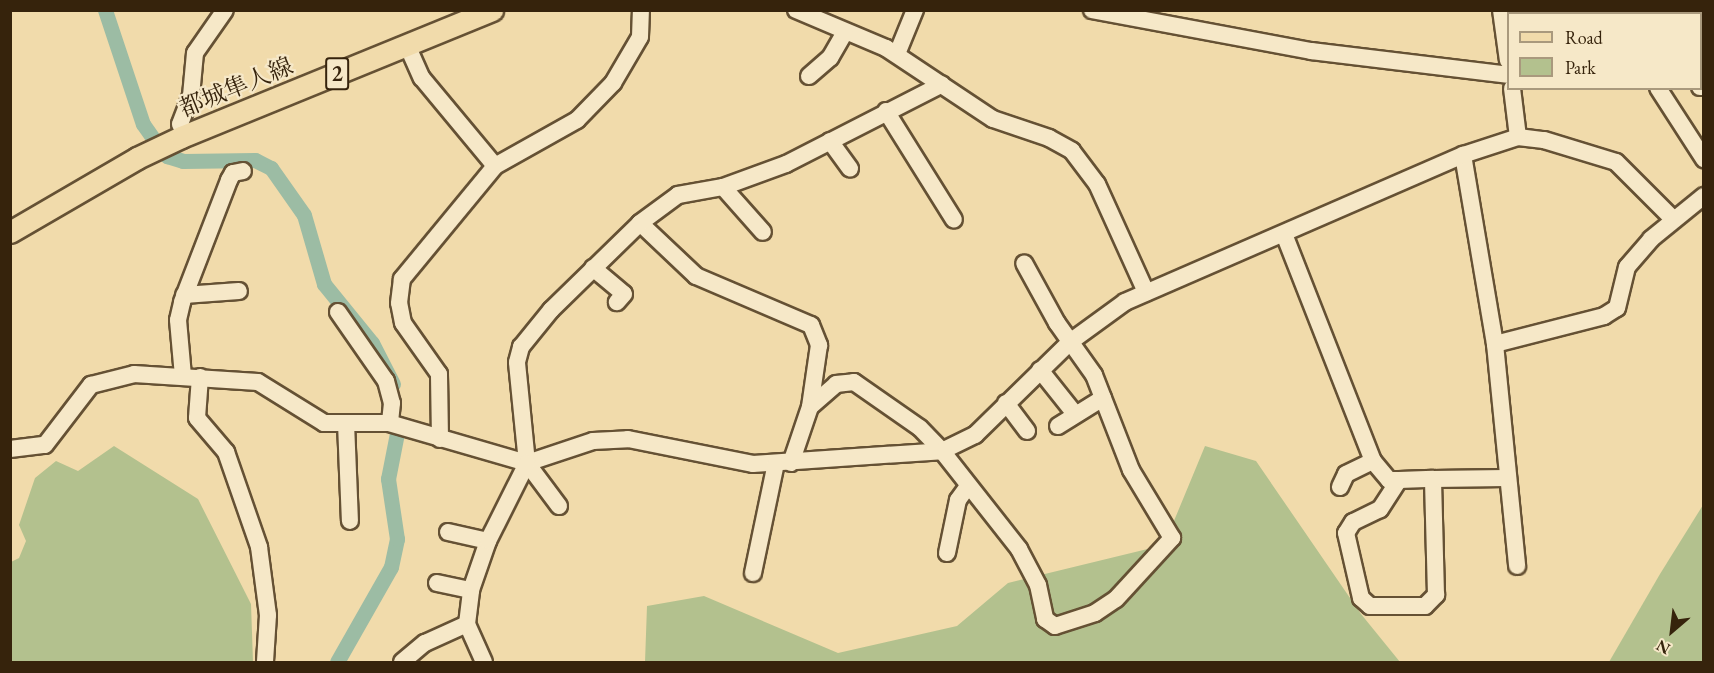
<!DOCTYPE html>
<meta charset="utf-8">
<style>
body{margin:0}
#map{position:relative;width:1714px;height:673px;overflow:hidden;background:#f1dbab;font-family:"EB Garamond","Noto Serif JP",serif}
div>[style]{position:absolute}
.green>*{inset:0;background:#b3c18e}
.canal>*{height:15px;margin:-7.5px;padding:0 7.5px;transform-origin:7.5px;border-radius:7.5px;background:#9cbca4}
.roads{filter:drop-shadow(2px 0 #655134) drop-shadow(-2px 0 #655134) drop-shadow(0 2px #655134) drop-shadow(0 -2px #655134)}
.minor>*{height:16px;margin:-8px;padding:0 8px;transform-origin:8px;border-radius:8px;background:#f6e8c8}
.major>*{height:21px;margin:-10.5px;padding:0 10.5px;transform-origin:10.5px;border-radius:10.5px;background:#f1dbab}
span{translate:-50% -50%;white-space:nowrap;text-align:center;line-height:1.15;-webkit-text-stroke:4.5px #f6e8c8;paint-order:stroke}
.shield-label span{padding:2px 4px;background:#f6e8c8;border:2px solid;border-radius:4px;-webkit-text-stroke-width:0}
.shield-label{font-size:22px;color:#36230c;font-weight:700}
.street-label{font-size:24px;color:#36230c}
.frame{position:absolute;inset:0;border:12px solid #36230c;pointer-events:none}
.legend{position:absolute;left:1507px;top:12px;width:195px;height:78px;box-sizing:border-box;background:#f6e8c8;border:2px solid #a9997d;margin:0;padding:8px 10px;list-style:none;font-size:18px;color:#36230c}
.legend li{display:flex;align-items:center;gap:12px;height:30px}
.legend b{width:30px;border:2px solid #a9997d}
.north{position:absolute;left:1642px;top:601px;width:60px;height:60px;-webkit-text-stroke:4px #f6e8c8;paint-order:stroke;rotate:208deg;font-size:16px;font-weight:700;line-height:24px;text-align:center;color:#36230c}
.north::after{content:'';display:block;margin:auto;width:21px;height:27px;background:#36230c;clip-path:polygon(50% 0,100% 100%,50% 72%,0 100%)}
</style>
<div id="map">
<div class="green">
<div style="clip-path:polygon(114px 446px,198px 499px,251px 604px,253px 662px,11px 662px,11px 562px,19px 558px,26px 541px,19px 525px,35px 478px,56px 461px,78px 471px)"></div>
<div style="clip-path:polygon(1205px 446px,1256px 461px,1361px 614px,1400px 662px,645px 662px,647px 606px,704px 596px,838px 653px,957px 626px,1008px 583px,1164px 545px)"></div>
<div style="clip-path:polygon(1703px 505px,1703px 662px,1609px 662px,1660px 574px)"></div>
</div>
<div class="canal">
<div style="left:105px;top:10px;width:120px;rotate:71.6deg"></div>
<div style="left:143px;top:124px;width:19px;rotate:55deg"></div>
<div style="left:154px;top:140px;width:21px;rotate:51deg"></div>
<div style="left:167px;top:156px;width:17px;rotate:17deg"></div>
<div style="left:183px;top:161px;width:72px;rotate:-0.8deg"></div>
<div style="left:255px;top:160px;width:18px;rotate:27deg"></div>
<div style="left:271px;top:168px;width:57px;rotate:54.9deg"></div>
<div style="left:304px;top:215px;width:72px;rotate:73.8deg"></div>
<div style="left:324px;top:284px;width:76px;rotate:50.9deg"></div>
<div style="left:372px;top:343px;width:46px;rotate:62.9deg"></div>
<div style="left:337px;top:662px;width:109px;rotate:-60.4deg"></div>
<div style="left:391px;top:567px;width:29px;rotate:-78deg"></div>
<div style="left:397px;top:539px;width:61px;rotate:-98.5deg"></div>
<div style="left:388px;top:479px;width:47px;rotate:-78.9deg"></div>
</div>
<div class="roads">
<div class="minor">
<div style="left:796px;top:10px;width:98px;rotate:22.9deg"></div>
<div style="left:886px;top:48px;width:128px;rotate:33.6deg"></div>
<div style="left:993px;top:119px;width:59px;rotate:18.7deg"></div>
<div style="left:1049px;top:138px;width:26px;rotate:29deg"></div>
<div style="left:1072px;top:151px;width:41px;rotate:52.9deg"></div>
<div style="left:1097px;top:184px;width:119px;rotate:65.6deg"></div>
<div style="left:1092px;top:10px;width:223px;rotate:10.6deg"></div>
<div style="left:1311px;top:51px;width:198px;rotate:6.9deg"></div>
<div style="left:1501px;top:10px;width:51px;rotate:82.2deg"></div>
<div style="left:407px;top:45px;width:36px;rotate:66deg"></div>
<div style="left:422px;top:78px;width:114px;rotate:50.3deg"></div>
<div style="left:897px;top:54px;width:48px;rotate:-67.8deg"></div>
<div style="left:809px;top:76px;width:28px;rotate:-41deg"></div>
<div style="left:830px;top:58px;width:30px;rotate:-60deg"></div>
<div style="left:1700px;top:87px;width:4px"></div>
<div style="left:1658px;top:88px;width:85px;rotate:57.1deg"></div>
<div style="left:886px;top:111px;width:128px;rotate:58deg"></div>
<div style="left:185px;top:135px;width:12px;rotate:-114deg"></div>
<div style="left:180px;top:124px;width:30px;rotate:-69deg"></div>
<div style="left:191px;top:96px;width:43px;rotate:-84.7deg"></div>
<div style="left:195px;top:53px;width:52px;rotate:-55.1deg"></div>
<div style="left:1518px;top:137px;width:26px;rotate:7deg"></div>
<div style="left:1544px;top:140px;width:75px;rotate:17deg"></div>
<div style="left:1616px;top:162px;width:81px;rotate:45deg"></div>
<div style="left:830px;top:141px;width:34px;rotate:54deg"></div>
<div style="left:1463px;top:155px;width:192px;rotate:80.4deg"></div>
<div style="left:1495px;top:344px;width:223px;rotate:84.3deg"></div>
<div style="left:723px;top:187px;width:60px;rotate:48.4deg"></div>
<div style="left:640px;top:223px;width:77px;rotate:43.4deg"></div>
<div style="left:696px;top:276px;width:125px;rotate:23.1deg"></div>
<div style="left:811px;top:325px;width:22px;rotate:68deg"></div>
<div style="left:819px;top:345px;width:63px;rotate:98.3deg"></div>
<div style="left:1284px;top:234px;width:244px;rotate:68.6deg"></div>
<div style="left:1373px;top:461px;width:25px;rotate:50deg"></div>
<div style="left:1389px;top:480px;width:10px"></div>
<div style="left:1399px;top:480px;width:35px;rotate:123deg"></div>
<div style="left:1380px;top:509px;width:30px;rotate:154deg"></div>
<div style="left:1353px;top:522px;width:13px;rotate:122deg"></div>
<div style="left:1346px;top:533px;width:67px;rotate:77deg"></div>
<div style="left:1361px;top:598px;width:12px;rotate:42deg"></div>
<div style="left:1370px;top:606px;width:55px"></div>
<div style="left:1425px;top:606px;width:16px;rotate:-45deg"></div>
<div style="left:1436px;top:595px;width:116px;rotate:-91.5deg"></div>
<div style="left:1433px;top:479px;width:73px;rotate:-0.8deg"></div>
<div style="left:593px;top:268px;width:40px;rotate:40deg"></div>
<div style="left:624px;top:294px;width:11px;rotate:131deg"></div>
<div style="left:184px;top:295px;width:55px;rotate:-4.2deg"></div>
<div style="left:338px;top:312px;width:84px;rotate:55.2deg"></div>
<div style="left:386px;top:381px;width:23px;rotate:75deg"></div>
<div style="left:392px;top:403px;width:20px;rotate:96deg"></div>
<div style="left:1495px;top:344px;width:113px;rotate:-14.4deg"></div>
<div style="left:1604px;top:316px;width:15px;rotate:-32deg"></div>
<div style="left:1617px;top:308px;width:42px;rotate:-76.3deg"></div>
<div style="left:1627px;top:267px;width:37px;rotate:-49deg"></div>
<div style="left:1651px;top:239px;width:68px;rotate:-39.1deg"></div>
<div style="left:1040px;top:370px;width:56px;rotate:51.5deg"></div>
<div style="left:183px;top:376px;width:56px;rotate:-95.1deg"></div>
<div style="left:178px;top:320px;width:18px;rotate:-77deg"></div>
<div style="left:182px;top:302px;width:131px;rotate:-68.9deg"></div>
<div style="left:229px;top:180px;width:8px;rotate:-60deg"></div>
<div style="left:233px;top:173px;width:10px;rotate:-11deg"></div>
<div style="left:200px;top:377px;width:41px;rotate:94.2deg"></div>
<div style="left:197px;top:418px;width:45px;rotate:49.5deg"></div>
<div style="left:226px;top:452px;width:101px;rotate:70.8deg"></div>
<div style="left:259px;top:547px;width:69px;rotate:82.5deg"></div>
<div style="left:268px;top:615px;width:47px;rotate:93.7deg"></div>
<div style="left:1006px;top:403px;width:35px;rotate:53deg"></div>
<div style="left:346px;top:423px;width:98px;rotate:87.7deg"></div>
<div style="left:1058px;top:426px;width:53px;rotate:-31.9deg"></div>
<div style="left:440px;top:439px;width:65px;rotate:-90.9deg"></div>
<div style="left:439px;top:374px;width:62px;rotate:-125.2deg"></div>
<div style="left:403px;top:323px;width:20px;rotate:-101deg"></div>
<div style="left:399px;top:303px;width:24px;rotate:-83deg"></div>
<div style="left:402px;top:279px;width:146px;rotate:-50.5deg"></div>
<div style="left:495px;top:166px;width:94px;rotate:-29.3deg"></div>
<div style="left:577px;top:120px;width:52px;rotate:-45.8deg"></div>
<div style="left:613px;top:83px;width:53px;rotate:-59.6deg"></div>
<div style="left:640px;top:37px;width:27px;rotate:-88deg"></div>
<div style="left:10px;top:449px;width:35px;rotate:-7deg"></div>
<div style="left:45px;top:445px;width:76px;rotate:-52.5deg"></div>
<div style="left:91px;top:385px;width:44px;rotate:-14.3deg"></div>
<div style="left:134px;top:374px;width:124px;rotate:3.7deg"></div>
<div style="left:258px;top:382px;width:78px;rotate:31.8deg"></div>
<div style="left:324px;top:423px;width:65px"></div>
<div style="left:389px;top:423px;width:144px;rotate:16.2deg"></div>
<div style="left:527px;top:463px;width:70px;rotate:-18.4deg"></div>
<div style="left:593px;top:441px;width:35px;rotate:-3deg"></div>
<div style="left:628px;top:439px;width:127px;rotate:11.3deg"></div>
<div style="left:753px;top:464px;width:189px;rotate:-3.9deg"></div>
<div style="left:942px;top:451px;width:37px;rotate:-26deg"></div>
<div style="left:975px;top:435px;width:133px;rotate:-44.4deg"></div>
<div style="left:1070px;top:342px;width:68px;rotate:-36deg"></div>
<div style="left:1125px;top:302px;width:369px;rotate:-23.5deg"></div>
<div style="left:1463px;top:155px;width:58px;rotate:-18.1deg"></div>
<div style="left:1518px;top:137px;width:49px;rotate:-97deg"></div>
<div style="left:791px;top:463px;width:59px;rotate:-71.3deg"></div>
<div style="left:810px;top:407px;width:35px;rotate:-41deg"></div>
<div style="left:836px;top:384px;width:18px;rotate:-6deg"></div>
<div style="left:854px;top:382px;width:80px;rotate:34.9deg"></div>
<div style="left:920px;top:428px;width:32px;rotate:46deg"></div>
<div style="left:942px;top:451px;width:125px;rotate:51.8deg"></div>
<div style="left:1019px;top:549px;width:41px;rotate:62.2deg"></div>
<div style="left:1038px;top:585px;width:35px;rotate:78deg"></div>
<div style="left:1045px;top:619px;width:12px;rotate:35deg"></div>
<div style="left:1055px;top:626px;width:42px;rotate:-18deg"></div>
<div style="left:1095px;top:613px;width:25px;rotate:-34deg"></div>
<div style="left:1116px;top:599px;width:83px;rotate:-47.4deg"></div>
<div style="left:1172px;top:538px;width:79px;rotate:-121.1deg"></div>
<div style="left:1131px;top:470px;width:102px;rotate:-111.3deg"></div>
<div style="left:1094px;top:375px;width:64px;rotate:-125.4deg"></div>
<div style="left:1057px;top:323px;width:68px;rotate:-118.8deg"></div>
<div style="left:1399px;top:480px;width:34px;rotate:-2deg"></div>
<div style="left:1340px;top:487px;width:14px;rotate:-65deg"></div>
<div style="left:1346px;top:474px;width:30px;rotate:-26deg"></div>
<div style="left:559px;top:506px;width:54px;rotate:-126.7deg"></div>
<div style="left:527px;top:463px;width:101px;rotate:-95.7deg"></div>
<div style="left:517px;top:362px;width:16px;rotate:-75deg"></div>
<div style="left:521px;top:347px;width:48px;rotate:-51deg"></div>
<div style="left:551px;top:310px;width:124px;rotate:-44.3deg"></div>
<div style="left:640px;top:223px;width:47px;rotate:-36.4deg"></div>
<div style="left:678px;top:195px;width:46px;rotate:-10.1deg"></div>
<div style="left:723px;top:187px;width:67px;rotate:-20.1deg"></div>
<div style="left:786px;top:164px;width:175px;rotate:-27.1deg"></div>
<div style="left:448px;top:532px;width:41px;rotate:12.7deg"></div>
<div style="left:947px;top:553px;width:54px;rotate:-78.3deg"></div>
<div style="left:958px;top:500px;width:17px;rotate:-54deg"></div>
<div style="left:753px;top:573px;width:112px;rotate:-78.2deg"></div>
<div style="left:437px;top:583px;width:35px;rotate:12deg"></div>
<div style="left:402px;top:662px;width:30px;rotate:-40deg"></div>
<div style="left:425px;top:643px;width:46px;rotate:-24.3deg"></div>
<div style="left:484px;top:662px;width:42px;rotate:-114.1deg"></div>
<div style="left:467px;top:624px;width:34px;rotate:-83deg"></div>
<div style="left:471px;top:590px;width:52px;rotate:-70.9deg"></div>
<div style="left:488px;top:541px;width:87px;rotate:-63.4deg"></div>
</div>
<div class="major">
<div style="left:10px;top:232px;width:147px;rotate:-30.2deg"></div>
<div style="left:137px;top:158px;width:49px;rotate:-25.5deg"></div>
<div style="left:181px;top:137px;width:336px;rotate:-22.2deg"></div>
</div>
</div>
<div class="shield-label">
<span style="left:337px;top:74px">2</span>
</div>
<div class="street-label">
<span style="left:236px;top:87px;rotate:-22deg">都城隼人線</span>
</div>
<div class="frame"></div>
<ul class="legend">
<li><b style="height:8px;background:#f1dbab"></b>Road</li>
<li><b style="height:16px;background:#b3c18e"></b>Park</li>
</ul>
<div class="north">N</div>
</div>
